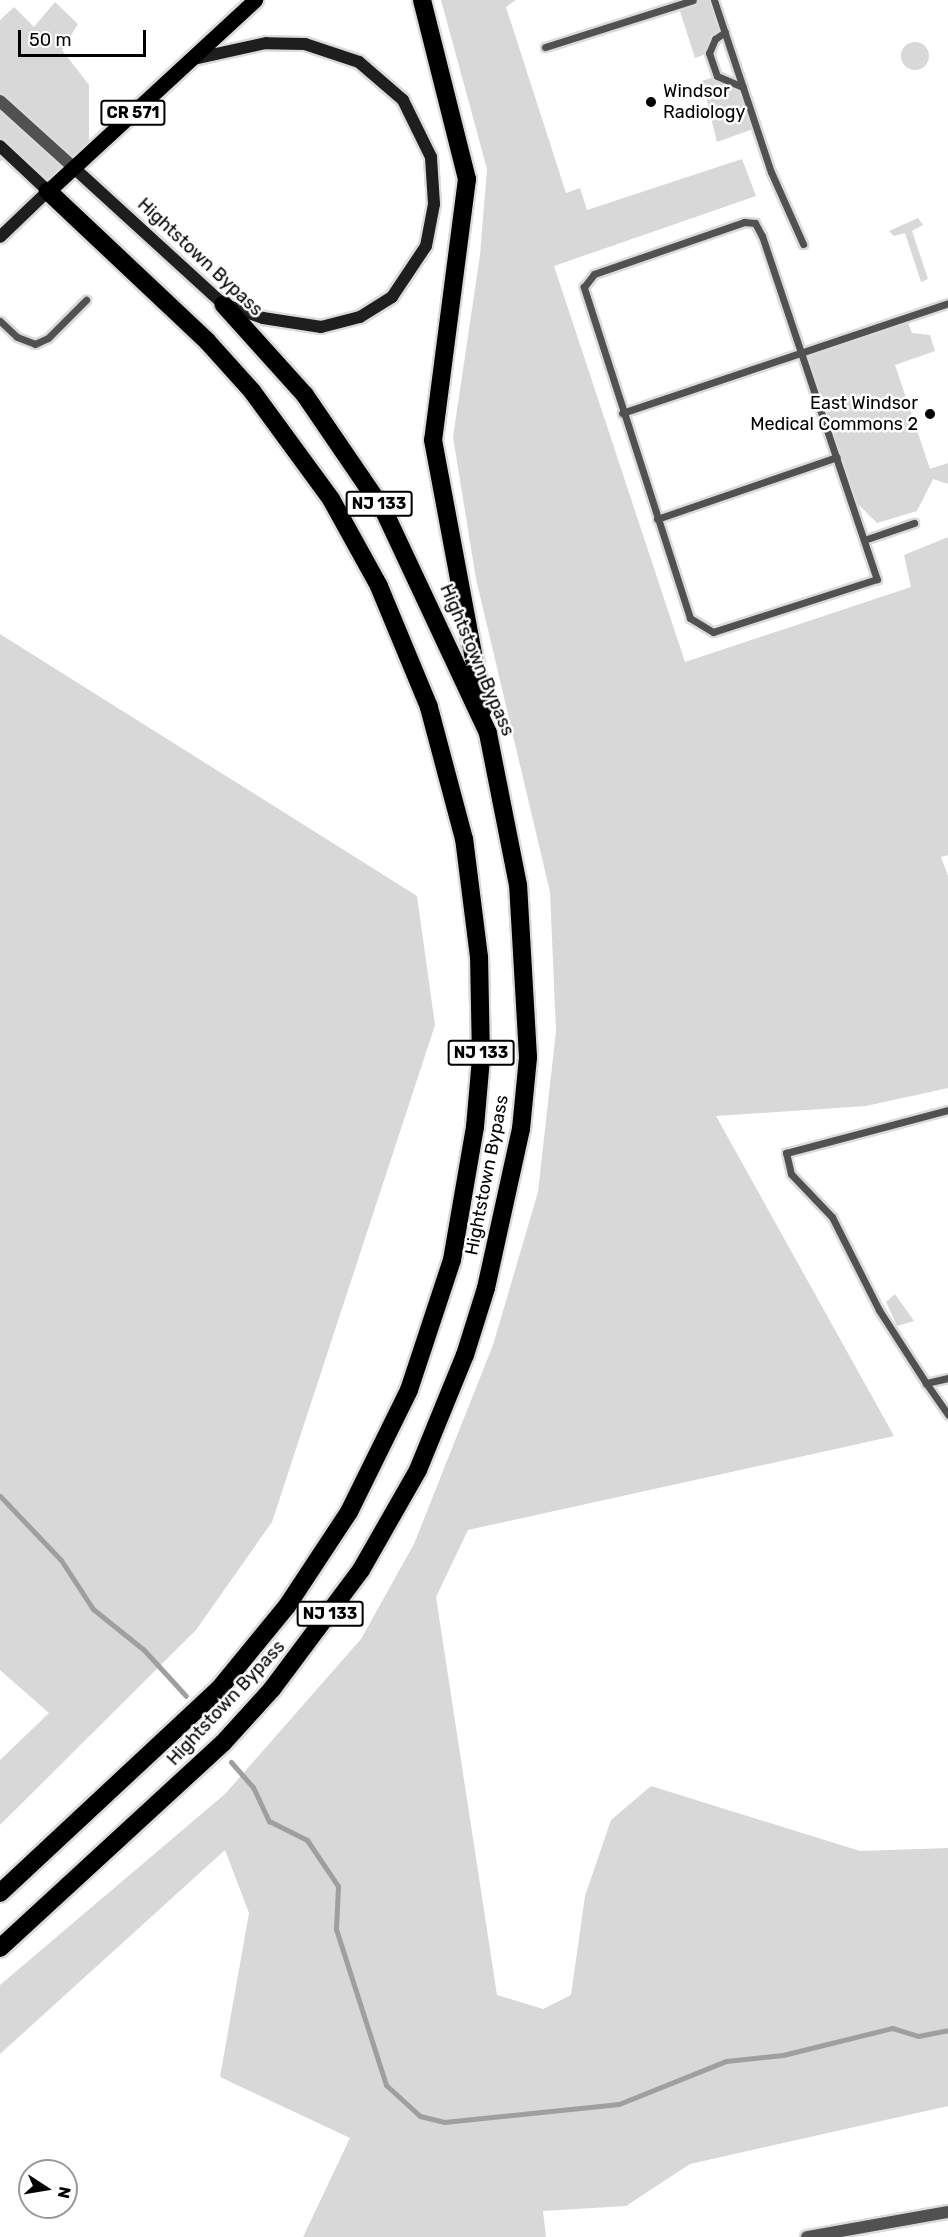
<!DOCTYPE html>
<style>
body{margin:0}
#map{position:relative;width:948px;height:2237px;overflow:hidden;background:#fff;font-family:Rubik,sans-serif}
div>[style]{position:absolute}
.green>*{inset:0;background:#d8d8d8}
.round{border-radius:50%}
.stream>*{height:5px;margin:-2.5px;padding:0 2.5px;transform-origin:2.5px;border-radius:2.5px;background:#9f9f9f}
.roads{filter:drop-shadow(2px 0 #dbdbdb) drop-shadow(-2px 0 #dbdbdb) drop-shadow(0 2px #dbdbdb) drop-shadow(0 -2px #dbdbdb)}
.service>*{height:7px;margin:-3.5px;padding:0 3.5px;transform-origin:3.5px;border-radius:3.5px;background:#515151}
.minor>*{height:12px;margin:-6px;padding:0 6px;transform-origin:6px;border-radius:6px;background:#515151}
.tertiary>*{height:12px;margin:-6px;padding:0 6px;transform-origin:6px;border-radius:6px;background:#515151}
.secondary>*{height:12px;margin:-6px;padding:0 6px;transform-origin:6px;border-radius:6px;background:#1e1e1e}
.primary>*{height:15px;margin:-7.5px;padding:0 7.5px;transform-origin:7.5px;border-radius:7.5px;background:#000}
.motorway>*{height:18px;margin:-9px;padding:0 9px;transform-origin:9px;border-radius:9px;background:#000}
.dots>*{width:16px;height:16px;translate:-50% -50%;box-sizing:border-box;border:3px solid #fff;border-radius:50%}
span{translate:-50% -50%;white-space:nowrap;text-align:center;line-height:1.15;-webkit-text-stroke:5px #fff;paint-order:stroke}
.shield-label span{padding:2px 4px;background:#fff;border:2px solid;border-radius:4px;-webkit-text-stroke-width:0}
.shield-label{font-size:16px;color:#000;font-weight:700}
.poi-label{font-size:18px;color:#000}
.left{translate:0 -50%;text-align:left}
.right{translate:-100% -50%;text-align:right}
.street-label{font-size:18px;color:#000}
.north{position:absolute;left:18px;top:2159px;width:60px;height:60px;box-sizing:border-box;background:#fff;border:2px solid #999;border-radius:50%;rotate:102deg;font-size:16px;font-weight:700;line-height:24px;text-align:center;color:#000}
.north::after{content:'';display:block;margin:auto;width:21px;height:27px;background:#000;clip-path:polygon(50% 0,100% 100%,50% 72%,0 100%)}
.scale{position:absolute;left:18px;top:30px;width:128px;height:27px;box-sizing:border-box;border:3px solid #000;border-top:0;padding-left:8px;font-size:18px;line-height:21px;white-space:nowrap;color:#000;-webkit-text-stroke:4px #fff;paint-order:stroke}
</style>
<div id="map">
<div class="green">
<div style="clip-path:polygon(441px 0,516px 0,506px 7px,566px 193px,580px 188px,587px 210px,742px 159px,756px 196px,554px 266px,685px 662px,911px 587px,904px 555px,948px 537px,948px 855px,941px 857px,948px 876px,948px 1088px,866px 1106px,716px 1116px,894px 1436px,468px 1530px,436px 1597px,497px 1995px,543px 2009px,571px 1995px,585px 1896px,611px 1820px,651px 1786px,860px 1851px,948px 1848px,948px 2106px,690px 2164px,626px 2206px,543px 2211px,546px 2237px,303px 2237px,350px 2138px,220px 2077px,249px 1913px,225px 1850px,0 2054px,0 1985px,225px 1794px,361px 1639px,414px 1544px,493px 1345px,538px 1192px,556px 1031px,550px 892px,476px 579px,453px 437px,480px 255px,487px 169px)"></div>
<div style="clip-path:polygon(693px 0,714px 0,725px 32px,715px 39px,709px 53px,695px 58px,678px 5px)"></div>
<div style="clip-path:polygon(55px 2px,78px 24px,62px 50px,89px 85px,89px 154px,48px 191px,8px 154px,0 162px,0 20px,14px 7px,34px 27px)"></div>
<div class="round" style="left:901px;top:42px;width:28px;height:28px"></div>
<div style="clip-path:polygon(717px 76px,743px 87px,756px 128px,717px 142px,702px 81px)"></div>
<div style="clip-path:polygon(918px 218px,923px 225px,912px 231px,928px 279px,921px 282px,905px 233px,894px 236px,889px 231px)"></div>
<div style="clip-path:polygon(906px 318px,912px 333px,930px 335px,935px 351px,895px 365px,930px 469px,948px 463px,948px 484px,933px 479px,917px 511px,877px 523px,850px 496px,803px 352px)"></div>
<div style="clip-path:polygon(0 634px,417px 896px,435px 1025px,272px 1522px,196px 1630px,0 1825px,0 1760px,49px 1713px,0 1670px)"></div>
<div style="clip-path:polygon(895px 1294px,914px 1321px,897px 1326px,886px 1302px)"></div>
</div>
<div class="stream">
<div style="left:0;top:1496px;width:88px;rotate:46.4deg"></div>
<div style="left:61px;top:1560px;width:59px;rotate:56.9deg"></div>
<div style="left:93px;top:1609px;width:65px;rotate:38.8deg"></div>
<div style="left:144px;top:1650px;width:62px;rotate:47.6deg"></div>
<div style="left:231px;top:1762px;width:33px;rotate:49deg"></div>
<div style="left:253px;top:1787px;width:38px;rotate:65deg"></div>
<div style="left:269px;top:1821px;width:42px;rotate:26.6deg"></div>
<div style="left:307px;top:1840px;width:55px;rotate:56deg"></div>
<div style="left:338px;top:1886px;width:43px;rotate:92.7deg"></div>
<div style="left:336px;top:1929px;width:164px;rotate:72.2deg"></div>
<div style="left:386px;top:2085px;width:46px;rotate:42.4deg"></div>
<div style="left:420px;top:2116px;width:25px;rotate:14deg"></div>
<div style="left:444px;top:2122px;width:176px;rotate:-5.9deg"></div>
<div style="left:619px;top:2104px;width:115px;rotate:-21.9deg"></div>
<div style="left:726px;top:2061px;width:57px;rotate:-6deg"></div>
<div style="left:783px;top:2055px;width:112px;rotate:-13.9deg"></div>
<div style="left:892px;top:2028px;width:27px;rotate:17deg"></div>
<div style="left:918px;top:2036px;width:31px;rotate:-11deg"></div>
</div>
<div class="roads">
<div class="service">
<div style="left:714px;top:0;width:181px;rotate:71.7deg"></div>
<div style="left:771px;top:172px;width:79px;rotate:66deg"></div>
<div style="left:725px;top:32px;width:12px;rotate:145deg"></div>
<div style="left:715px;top:39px;width:15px;rotate:113deg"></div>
<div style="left:709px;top:53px;width:24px;rotate:71deg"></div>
<div style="left:717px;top:76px;width:28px;rotate:23deg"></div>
<div style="left:545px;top:47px;width:155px;rotate:-17.6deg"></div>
<div style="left:744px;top:222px;width:11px;rotate:5deg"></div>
<div style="left:755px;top:223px;width:15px;rotate:62deg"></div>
<div style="left:762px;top:236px;width:362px;rotate:71.5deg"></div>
<div style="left:877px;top:579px;width:172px;rotate:162.1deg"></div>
<div style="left:713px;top:632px;width:27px;rotate:-149deg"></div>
<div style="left:690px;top:618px;width:348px;rotate:-107.8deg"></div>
<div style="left:584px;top:287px;width:16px;rotate:-52deg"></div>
<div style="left:594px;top:274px;width:159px;rotate:-19.1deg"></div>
<div style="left:0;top:321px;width:23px;rotate:43deg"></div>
<div style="left:17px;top:337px;width:19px;rotate:21deg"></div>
<div style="left:35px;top:344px;width:14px;rotate:-25deg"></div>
<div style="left:48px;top:338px;width:54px;rotate:-45deg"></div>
<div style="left:622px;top:413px;width:344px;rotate:-18.6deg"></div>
<div style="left:657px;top:519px;width:190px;rotate:-19deg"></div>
<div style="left:864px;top:540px;width:53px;rotate:-18.8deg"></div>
<div style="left:948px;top:1378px;width:23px;rotate:167deg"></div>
<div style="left:926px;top:1383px;width:39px;rotate:55deg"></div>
<div style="left:926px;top:1383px;width:87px;rotate:-122.8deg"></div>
<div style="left:879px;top:1310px;width:104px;rotate:-116.8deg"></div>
<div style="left:832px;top:1217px;width:59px;rotate:-133.6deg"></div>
<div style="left:791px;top:1174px;width:22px;rotate:-103deg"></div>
<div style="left:786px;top:1153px;width:168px;rotate:-14.9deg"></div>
</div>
<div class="minor">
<div style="left:807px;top:2237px;width:143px;rotate:-10.1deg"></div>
</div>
<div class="tertiary">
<div style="left:0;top:101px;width:98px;rotate:42.1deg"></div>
</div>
<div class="secondary">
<div style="left:0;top:146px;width:66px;rotate:43.2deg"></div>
<div style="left:48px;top:191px;width:66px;rotate:136.2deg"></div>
<div style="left:73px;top:167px;width:203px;rotate:42.4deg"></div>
<div style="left:223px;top:304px;width:42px;rotate:19.3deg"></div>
<div style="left:263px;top:318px;width:59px;rotate:8.8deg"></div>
<div style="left:321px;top:327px;width:40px;rotate:-14.4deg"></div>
<div style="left:360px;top:317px;width:38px;rotate:-32deg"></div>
<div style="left:392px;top:297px;width:61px;rotate:-56.3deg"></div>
<div style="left:426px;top:246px;width:43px;rotate:-79.2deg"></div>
<div style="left:434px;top:204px;width:47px;rotate:-93.7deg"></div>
<div style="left:431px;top:157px;width:64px;rotate:-116.2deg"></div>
<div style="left:403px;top:100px;width:58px;rotate:-139.2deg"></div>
<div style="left:359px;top:62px;width:57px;rotate:-161.6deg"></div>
<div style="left:305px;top:44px;width:39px;rotate:-179deg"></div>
<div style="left:266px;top:43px;width:75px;rotate:167.6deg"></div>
</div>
<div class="primary">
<div style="left:48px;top:191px;width:282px;rotate:-42.7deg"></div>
</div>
<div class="motorway">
<div style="left:422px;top:0;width:185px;rotate:75.9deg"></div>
<div style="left:467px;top:179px;width:263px;rotate:97.4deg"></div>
<div style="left:433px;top:440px;width:273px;rotate:79.4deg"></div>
<div style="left:0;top:1893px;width:299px;rotate:-43deg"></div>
<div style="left:219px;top:1689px;width:107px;rotate:-50.7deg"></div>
<div style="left:287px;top:1606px;width:113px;rotate:-56.6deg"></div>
<div style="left:349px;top:1512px;width:136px;rotate:-63.8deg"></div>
<div style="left:409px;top:1390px;width:137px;rotate:-71.7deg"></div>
<div style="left:452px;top:1260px;width:135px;rotate:-80.2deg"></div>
<div style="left:475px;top:1127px;width:68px;rotate:-85deg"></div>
<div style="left:481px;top:1059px;width:102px;rotate:-91.1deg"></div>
<div style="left:479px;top:957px;width:119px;rotate:-97.2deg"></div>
<div style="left:464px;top:839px;width:137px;rotate:-104.9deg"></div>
<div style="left:429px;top:707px;width:131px;rotate:-112.5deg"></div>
<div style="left:379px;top:586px;width:99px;rotate:-118.9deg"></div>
<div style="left:331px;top:499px;width:134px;rotate:-126.2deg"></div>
<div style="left:252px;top:391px;width:67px;rotate:-132deg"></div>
<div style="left:207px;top:341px;width:219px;rotate:-136.7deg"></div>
<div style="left:0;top:1948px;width:303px;rotate:-42.6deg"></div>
<div style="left:223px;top:1743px;width:73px;rotate:-47.8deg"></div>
<div style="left:272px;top:1689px;width:149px;rotate:-53.2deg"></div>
<div style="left:361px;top:1570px;width:115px;rotate:-60.3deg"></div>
<div style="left:418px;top:1470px;width:124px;rotate:-67.8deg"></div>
<div style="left:465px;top:1355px;width:70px;rotate:-72.6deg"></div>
<div style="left:486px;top:1288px;width:163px;rotate:-77.6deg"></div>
<div style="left:521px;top:1129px;width:72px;rotate:-84.4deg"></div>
<div style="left:528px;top:1057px;width:172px;rotate:-93.3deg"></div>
<div style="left:518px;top:885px;width:155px;rotate:-101.2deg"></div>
<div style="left:488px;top:733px;width:245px;rotate:-115.1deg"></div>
<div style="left:384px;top:511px;width:140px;rotate:-124.3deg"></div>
<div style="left:305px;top:395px;width:122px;rotate:-132deg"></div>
</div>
</div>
<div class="dots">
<div style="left:651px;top:102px;background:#000"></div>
<div style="left:930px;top:414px;background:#000"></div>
</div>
<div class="shield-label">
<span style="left:133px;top:113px">CR 571</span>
<span style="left:379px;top:504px">NJ 133</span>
<span style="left:481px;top:1053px">NJ 133</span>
<span style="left:330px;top:1614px">NJ 133</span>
</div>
<div class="poi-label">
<span class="left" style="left:663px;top:102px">Windsor<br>Radiology</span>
<span class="right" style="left:918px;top:414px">East Windsor<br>Medical Commons 2</span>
</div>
<div class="street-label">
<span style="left:200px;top:257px;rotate:43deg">Hightstown Bypass</span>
<span style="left:477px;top:660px;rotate:67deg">Hightstown Bypass</span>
<span style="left:487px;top:1175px;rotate:-79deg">Hightstown Bypass</span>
<span style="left:226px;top:1703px;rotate:-47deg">Hightstown Bypass</span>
</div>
<div class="north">N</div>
<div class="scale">50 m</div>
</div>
